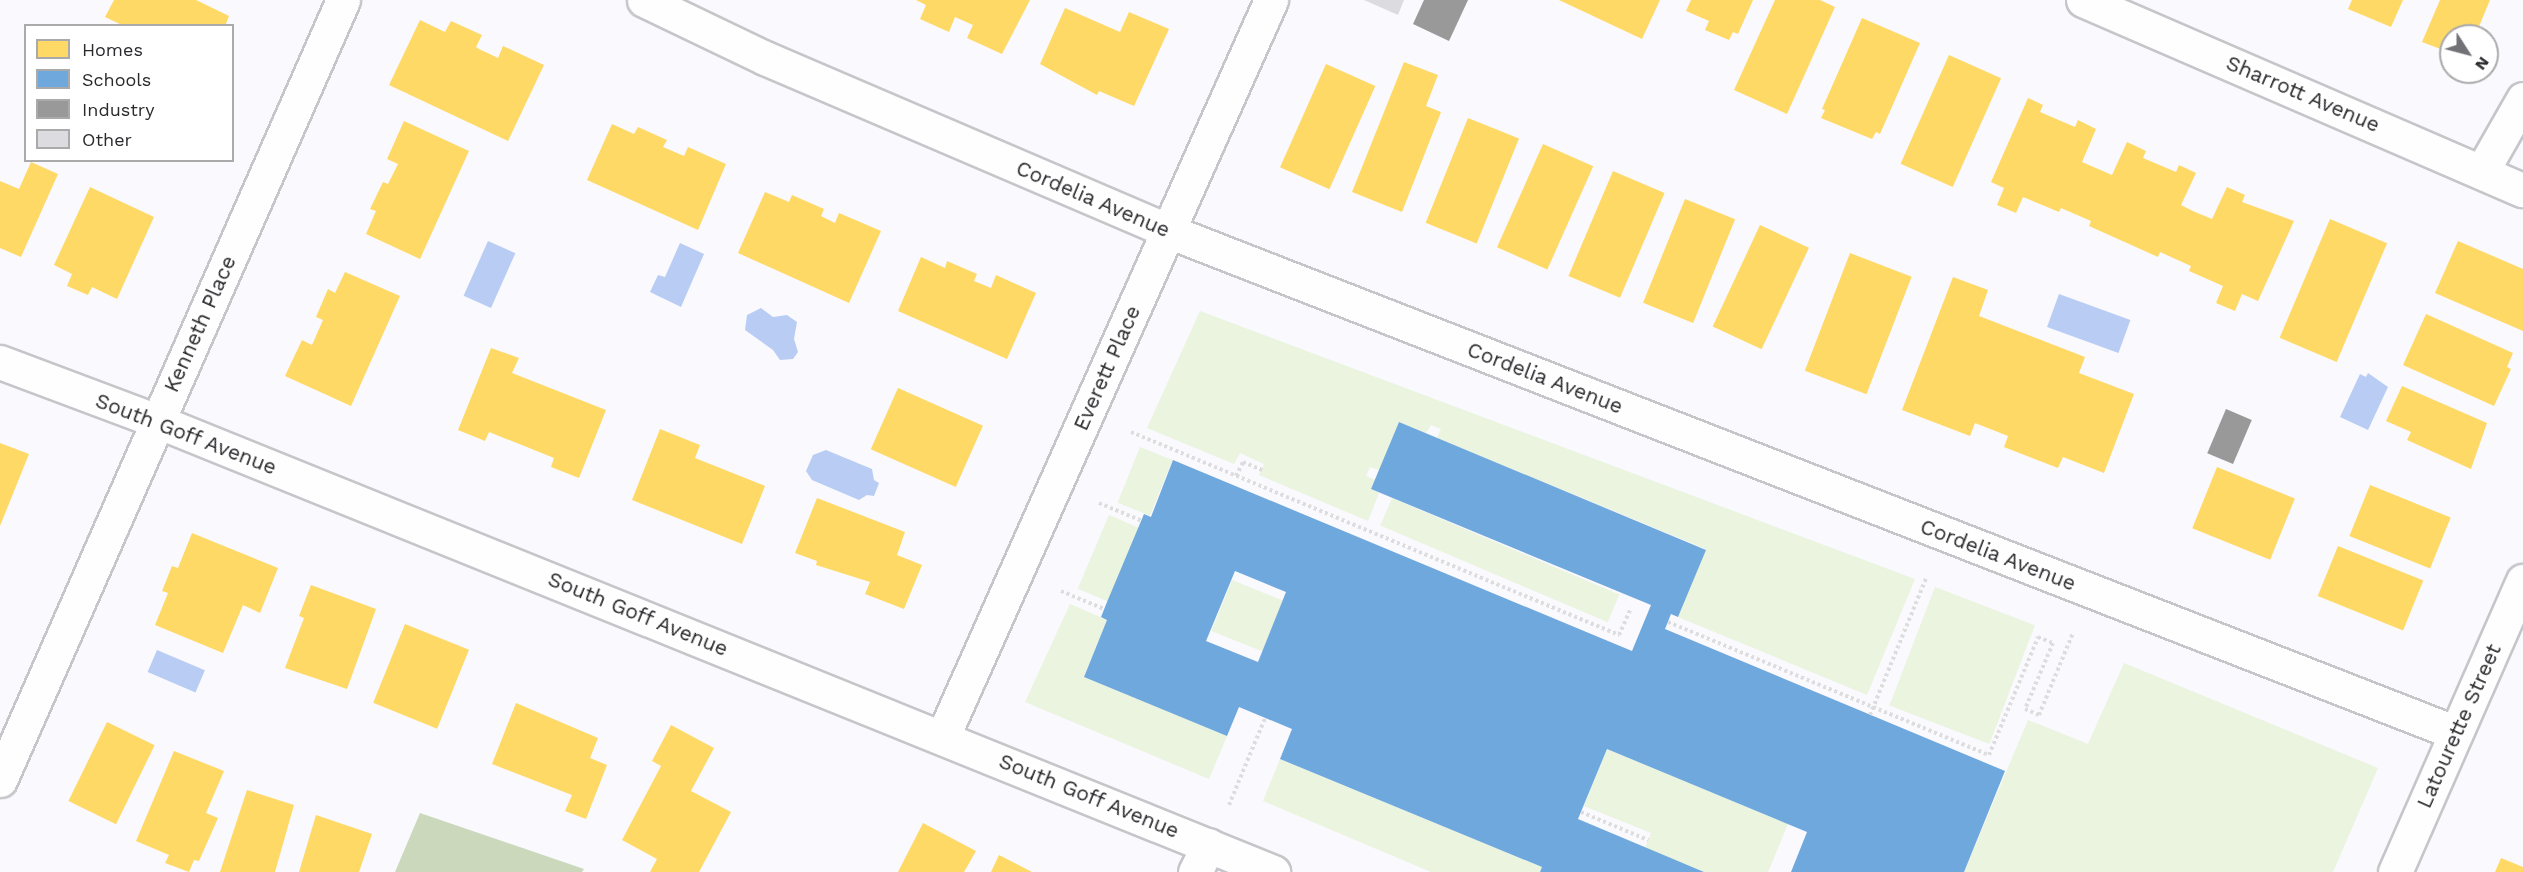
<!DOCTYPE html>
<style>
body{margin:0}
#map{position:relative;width:2523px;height:872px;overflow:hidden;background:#f9f9fe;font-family:"Work Sans",sans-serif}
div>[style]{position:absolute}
.green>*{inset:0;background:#eaf4df;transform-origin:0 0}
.forest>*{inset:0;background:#cbd8bb}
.water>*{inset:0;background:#b9cdf4;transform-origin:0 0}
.homes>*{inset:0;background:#ffd966;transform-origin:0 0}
.schools>*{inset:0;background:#6fa8dc}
.industry>*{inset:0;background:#999;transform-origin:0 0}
.building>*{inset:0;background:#dcdce0}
.path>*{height:4px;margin-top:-2px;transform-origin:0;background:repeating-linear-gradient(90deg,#ddddde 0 3px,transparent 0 6px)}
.roads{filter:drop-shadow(2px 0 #c6c6ca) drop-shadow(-2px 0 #c6c6ca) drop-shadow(0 2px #c6c6ca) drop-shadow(0 -2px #c6c6ca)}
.minor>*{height:33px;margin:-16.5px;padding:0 16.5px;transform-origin:16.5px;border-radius:16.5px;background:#fefeff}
.tertiary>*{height:33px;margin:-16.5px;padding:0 16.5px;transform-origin:16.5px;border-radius:16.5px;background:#fefeff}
span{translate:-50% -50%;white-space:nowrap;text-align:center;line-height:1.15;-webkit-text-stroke:6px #fff;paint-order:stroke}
.street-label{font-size:21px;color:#2a2a2d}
.legend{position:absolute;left:24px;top:24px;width:210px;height:138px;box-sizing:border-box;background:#fff;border:2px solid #aaaaab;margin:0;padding:8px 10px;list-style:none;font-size:18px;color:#2a2a2d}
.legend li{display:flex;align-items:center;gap:12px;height:30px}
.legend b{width:30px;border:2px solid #aaaaab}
.north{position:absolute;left:2439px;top:24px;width:60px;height:60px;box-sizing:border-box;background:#fff;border:2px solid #aaaaab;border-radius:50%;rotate:126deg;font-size:16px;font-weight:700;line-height:24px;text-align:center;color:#2a2a2d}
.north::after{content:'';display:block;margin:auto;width:21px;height:27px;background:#727276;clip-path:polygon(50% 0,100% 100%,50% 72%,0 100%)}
</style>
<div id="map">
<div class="green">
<div style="clip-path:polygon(1200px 311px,1915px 579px,1867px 695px,1678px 617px,1706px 549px,1437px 438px,1441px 429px,1431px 425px,1426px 433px,1399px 422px,1379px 470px,1370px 467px,1366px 476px,1375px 480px,1371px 489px,1379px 493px,1368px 521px,1259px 475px,1264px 464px,1240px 453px,1234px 464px,1147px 428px)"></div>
<div style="left:1140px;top:447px;width:35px;height:60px;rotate:22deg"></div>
<div style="left:1392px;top:498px;width:247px;height:30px;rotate:23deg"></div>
<div style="left:1109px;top:515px;width:33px;height:80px;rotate:23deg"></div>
<div style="left:1232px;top:580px;width:55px;height:55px;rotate:22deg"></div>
<div style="left:1935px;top:587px;width:107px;height:127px;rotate:21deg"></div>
<div style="clip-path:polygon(1070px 604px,1107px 620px,1084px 677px,1227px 736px,1209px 779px,1025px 702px)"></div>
<div style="clip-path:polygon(2124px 663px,2378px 768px,2333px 872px,1964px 872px,2028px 720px,2088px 744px)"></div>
<div style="clip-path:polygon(1607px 749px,1788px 824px,1768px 872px,1704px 872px,1645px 848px,1651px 833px,1584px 806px)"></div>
<div style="clip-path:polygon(1280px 759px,1542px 867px,1540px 872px,1431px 872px,1263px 801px)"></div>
</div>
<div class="forest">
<div style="clip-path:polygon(420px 813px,584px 869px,582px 872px,395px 872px)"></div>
</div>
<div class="water">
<div style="left:488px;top:241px;width:30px;height:60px;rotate:24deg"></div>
<div style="clip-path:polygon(680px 243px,704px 254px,681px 307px,650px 292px,658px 275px,665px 277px)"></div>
<div style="left:2059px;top:294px;width:76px;height:35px;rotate:20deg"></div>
<div style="clip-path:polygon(761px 308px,773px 317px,787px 315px,797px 322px,794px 339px,798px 352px,793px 359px,780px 360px,773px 350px,745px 330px,747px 315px)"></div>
<div style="clip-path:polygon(2368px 373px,2388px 387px,2368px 430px,2340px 417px,2360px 374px,2366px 377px)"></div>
<div style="clip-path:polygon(826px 450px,872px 469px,874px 480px,879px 483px,874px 496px,867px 495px,859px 500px,812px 480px,806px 471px,813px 455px)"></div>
<div style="left:157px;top:650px;width:52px;height:24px;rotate:23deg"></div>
</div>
<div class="homes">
<div style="clip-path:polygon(114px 0,196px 0,229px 16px,225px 26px,124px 26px,105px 17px)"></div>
<div style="clip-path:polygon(916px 0,1030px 0,1002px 54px,967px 38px,973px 25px,955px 17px,949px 32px,920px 19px,926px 5px)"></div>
<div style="clip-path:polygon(1559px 0,1660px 0,1642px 39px)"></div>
<div style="clip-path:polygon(1691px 0,1753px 0,1738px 34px,1733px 32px,1729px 40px,1705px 30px,1709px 21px,1686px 11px)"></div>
<div style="clip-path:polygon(1775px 0,1820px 0,1835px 7px,1787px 114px,1734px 90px)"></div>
<div style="clip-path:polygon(2352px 0,2403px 0,2391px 27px,2348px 9px)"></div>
<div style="clip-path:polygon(2440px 0,2490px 0,2475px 36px,2451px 36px,2451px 53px,2422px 42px)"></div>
<div style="clip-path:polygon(1065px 8px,1120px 32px,1129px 12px,1169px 29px,1134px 106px,1099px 91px,1097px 95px,1040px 64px)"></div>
<div style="clip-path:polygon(1862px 18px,1920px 43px,1880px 134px,1876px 132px,1872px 139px,1821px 118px,1825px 110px,1822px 109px)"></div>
<div style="clip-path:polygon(420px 20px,445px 32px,451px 21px,482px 35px,476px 47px,479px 49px,498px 58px,503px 46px,544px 65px,508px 141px,389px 85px)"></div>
<div style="left:1949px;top:55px;width:57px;height:119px;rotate:24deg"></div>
<div style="clip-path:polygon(1404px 62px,1438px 75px,1426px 106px,1441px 112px,1402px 212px,1352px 192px)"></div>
<div style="left:1326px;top:64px;width:54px;height:113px;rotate:24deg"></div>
<div style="clip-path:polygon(2028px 98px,2043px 105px,2040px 112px,2075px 127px,2078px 120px,2096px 129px,2082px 162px,2112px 175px,2127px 142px,2146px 151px,2143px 158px,2176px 172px,2179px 165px,2196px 173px,2181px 205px,2195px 212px,2212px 219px,2227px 187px,2245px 195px,2242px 202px,2294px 221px,2258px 301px,2242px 294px,2235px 311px,2216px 303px,2223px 286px,2189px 271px,2191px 266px,2160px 252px,2158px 257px,2089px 226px,2091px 221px,2061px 208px,2059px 212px,2023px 197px,2016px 213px,1997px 205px,2004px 188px,1991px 182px)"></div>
<div style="left:1468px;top:118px;width:55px;height:113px;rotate:22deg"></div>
<div style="clip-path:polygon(404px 121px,469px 151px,420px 259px,366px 234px,376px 211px,370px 209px,383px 182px,388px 184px,398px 164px,387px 159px)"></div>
<div style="clip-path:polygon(612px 124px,634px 134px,638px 127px,667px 140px,663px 147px,684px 156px,688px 147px,726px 164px,698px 230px,587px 180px)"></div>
<div style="left:1543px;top:144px;width:55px;height:113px;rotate:24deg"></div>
<div style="clip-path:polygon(31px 162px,58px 174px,21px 257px,0 248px,0 181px,19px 189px)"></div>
<div style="left:1613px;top:171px;width:56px;height:114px;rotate:23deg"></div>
<div style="clip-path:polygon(90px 187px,154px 217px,117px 299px,92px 287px,88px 295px,67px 286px,72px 274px,54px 265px)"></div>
<div style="clip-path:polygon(765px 192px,789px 202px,792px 195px,824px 209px,821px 216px,835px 223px,839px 213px,881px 231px,849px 303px,738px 253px)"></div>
<div style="left:1685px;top:199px;width:54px;height:112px;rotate:22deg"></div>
<div style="left:2330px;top:219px;width:62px;height:129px;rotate:23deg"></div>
<div style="left:1760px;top:225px;width:54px;height:112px;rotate:25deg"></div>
<div style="clip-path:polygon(2458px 241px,2523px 269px,2523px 331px,2435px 293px)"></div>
<div style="left:1850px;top:253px;width:66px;height:126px;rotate:21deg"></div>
<div style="clip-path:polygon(921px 257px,945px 268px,947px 261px,977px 274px,974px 281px,991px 288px,996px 275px,1036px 293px,1007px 359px,898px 311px)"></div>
<div style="clip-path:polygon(345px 272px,400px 296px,351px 406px,285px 376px,302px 340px,312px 345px,323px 320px,316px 317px,328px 289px,335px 293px)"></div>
<div style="clip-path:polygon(1953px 277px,1988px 290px,1979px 316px,2085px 357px,2079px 373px,2134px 394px,2104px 473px,2063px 457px,2058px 468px,2004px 447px,2008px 436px,1975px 423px,1970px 436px,1902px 410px)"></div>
<div style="clip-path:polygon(2426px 314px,2513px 353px,2507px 367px,2511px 369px,2494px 406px,2403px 365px)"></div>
<div style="clip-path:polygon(491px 348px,519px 358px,512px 373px,606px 410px,579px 478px,551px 467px,554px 458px,489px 432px,485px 441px,458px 430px)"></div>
<div style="clip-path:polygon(2402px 386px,2487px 423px,2471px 469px,2407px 440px,2411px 432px,2386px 421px)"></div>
<div style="left:898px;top:388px;width:93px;height:67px;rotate:24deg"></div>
<div style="clip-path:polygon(660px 429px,700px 445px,695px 458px,765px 486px,742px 544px,632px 500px)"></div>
<div style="clip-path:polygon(0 443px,29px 454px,0 526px)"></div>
<div style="left:2217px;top:467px;width:84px;height:66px;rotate:22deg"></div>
<div style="left:2370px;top:485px;width:87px;height:55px;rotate:22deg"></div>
<div style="clip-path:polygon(817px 498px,905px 532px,897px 555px,922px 565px,904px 609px,865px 594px,870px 582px,816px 565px,817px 561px,795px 553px)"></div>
<div style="clip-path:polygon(192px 533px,278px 568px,260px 613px,243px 605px,223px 653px,155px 625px,168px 593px,162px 591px,172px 566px,178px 568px)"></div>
<div style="left:2338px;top:546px;width:92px;height:54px;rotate:22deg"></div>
<div style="clip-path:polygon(311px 585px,376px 609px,347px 689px,285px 668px,304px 618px,299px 616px)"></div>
<div style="left:405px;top:624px;width:69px;height:85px;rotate:22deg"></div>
<div style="clip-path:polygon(516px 703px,598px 738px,590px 758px,607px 765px,586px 819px,565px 811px,572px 795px,492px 764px)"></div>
<div style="left:107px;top:722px;width:53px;height:88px;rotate:26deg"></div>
<div style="clip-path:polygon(671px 725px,714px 748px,691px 791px,731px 812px,699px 872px,650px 872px,657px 859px,622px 840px,661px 766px,652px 761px)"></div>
<div style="clip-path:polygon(174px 751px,224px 771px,206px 813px,218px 818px,199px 861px,194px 860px,189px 872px,165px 863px,169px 855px,136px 841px)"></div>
<div style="clip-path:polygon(247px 790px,294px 805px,275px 872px,220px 872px)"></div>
<div style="clip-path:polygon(316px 815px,372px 834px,359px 872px,299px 872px)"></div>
<div style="clip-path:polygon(923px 823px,976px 851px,964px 872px,898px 872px)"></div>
<div style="clip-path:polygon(999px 855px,1032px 872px,991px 872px)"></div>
<div style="clip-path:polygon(2501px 858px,2523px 867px,2523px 872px,2495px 872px)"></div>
</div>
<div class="schools">
<div style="clip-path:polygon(evenodd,1399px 422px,1706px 550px,1678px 617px,1671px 614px,1665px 629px,2005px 771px,1964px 872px,1791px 872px,1807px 832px,1607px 749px,1578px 819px,1704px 872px,1540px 872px,1542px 867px,1280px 759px,1292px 729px,1239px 707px,1227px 736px,1084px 677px,1107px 620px,1101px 617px,1107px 602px,1144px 514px,1151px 517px,1173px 460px,1632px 651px,1651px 605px,1371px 489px,1399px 422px,1235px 571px,1286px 592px,1258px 662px,1206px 641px,1235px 571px)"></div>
</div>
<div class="industry">
<div style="clip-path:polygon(1424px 0,1468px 0,1449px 41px,1413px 24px)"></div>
<div style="left:2226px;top:409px;width:28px;height:48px;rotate:23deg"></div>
</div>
<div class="building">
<div style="clip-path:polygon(1364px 0,1404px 0,1398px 15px)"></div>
</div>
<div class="path">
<div style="left:1131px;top:432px;width:529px;rotate:22.59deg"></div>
<div style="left:1619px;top:635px;width:30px;rotate:-66deg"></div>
<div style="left:1236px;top:476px;width:16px;rotate:-63deg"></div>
<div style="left:1243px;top:462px;width:21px;rotate:23deg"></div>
<div style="left:1099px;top:503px;width:47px;rotate:22.7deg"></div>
<div style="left:1061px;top:591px;width:47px;rotate:22.7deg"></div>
<div style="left:1668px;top:622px;width:347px;rotate:22.5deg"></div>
<div style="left:1989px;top:755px;width:128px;rotate:-67.4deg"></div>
<div style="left:2038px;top:637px;width:16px;rotate:22deg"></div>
<div style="left:2053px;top:643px;width:72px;rotate:113deg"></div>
<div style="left:2025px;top:709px;width:15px;rotate:23deg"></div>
<div style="left:2039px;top:715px;width:89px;rotate:-67.5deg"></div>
<div style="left:1870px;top:715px;width:150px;rotate:-67.7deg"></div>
<div style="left:1229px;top:805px;width:94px;rotate:-67.5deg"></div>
<div style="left:1581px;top:812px;width:73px;rotate:22.7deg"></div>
</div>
<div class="roads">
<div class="minor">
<div style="left:644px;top:0;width:134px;rotate:25.6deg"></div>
<div style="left:765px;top:58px;width:439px;rotate:23.2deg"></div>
<div style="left:1168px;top:231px;width:1382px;rotate:21.29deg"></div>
<div style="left:2482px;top:171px;width:83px;rotate:-60.3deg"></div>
<div style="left:0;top:362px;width:168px;rotate:20.6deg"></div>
<div style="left:157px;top:421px;width:1204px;rotate:22deg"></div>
<div style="left:943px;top:736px;width:806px;rotate:-65.98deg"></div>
<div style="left:0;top:780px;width:852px;rotate:-66.26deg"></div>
<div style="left:1195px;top:872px;width:30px;rotate:-63deg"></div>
<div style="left:2395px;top:872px;width:318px;rotate:-66.3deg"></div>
</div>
<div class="tertiary">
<div style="left:2083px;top:0;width:479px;rotate:23.4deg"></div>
</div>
</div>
<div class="street-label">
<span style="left:2303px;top:94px;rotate:23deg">Sharrott Avenue</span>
<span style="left:1093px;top:199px;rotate:23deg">Cordelia Avenue</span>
<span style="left:200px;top:324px;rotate:-66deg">Kenneth Place</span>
<span style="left:1107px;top:368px;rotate:-66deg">Everett Place</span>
<span style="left:1545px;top:378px;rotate:21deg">Cordelia Avenue</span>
<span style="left:186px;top:434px;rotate:21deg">South Goff Avenue</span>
<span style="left:1998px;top:555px;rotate:21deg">Cordelia Avenue</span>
<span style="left:638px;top:614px;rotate:22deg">South Goff Avenue</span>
<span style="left:2459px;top:726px;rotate:-66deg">Latourette Street</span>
<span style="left:1089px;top:796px;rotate:22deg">South Goff Avenue</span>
</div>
<ul class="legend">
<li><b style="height:16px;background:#ffd966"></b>Homes</li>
<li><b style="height:16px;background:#6fa8dc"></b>Schools</li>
<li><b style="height:16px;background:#999"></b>Industry</li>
<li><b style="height:16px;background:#dcdce0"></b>Other</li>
</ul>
<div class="north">N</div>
</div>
